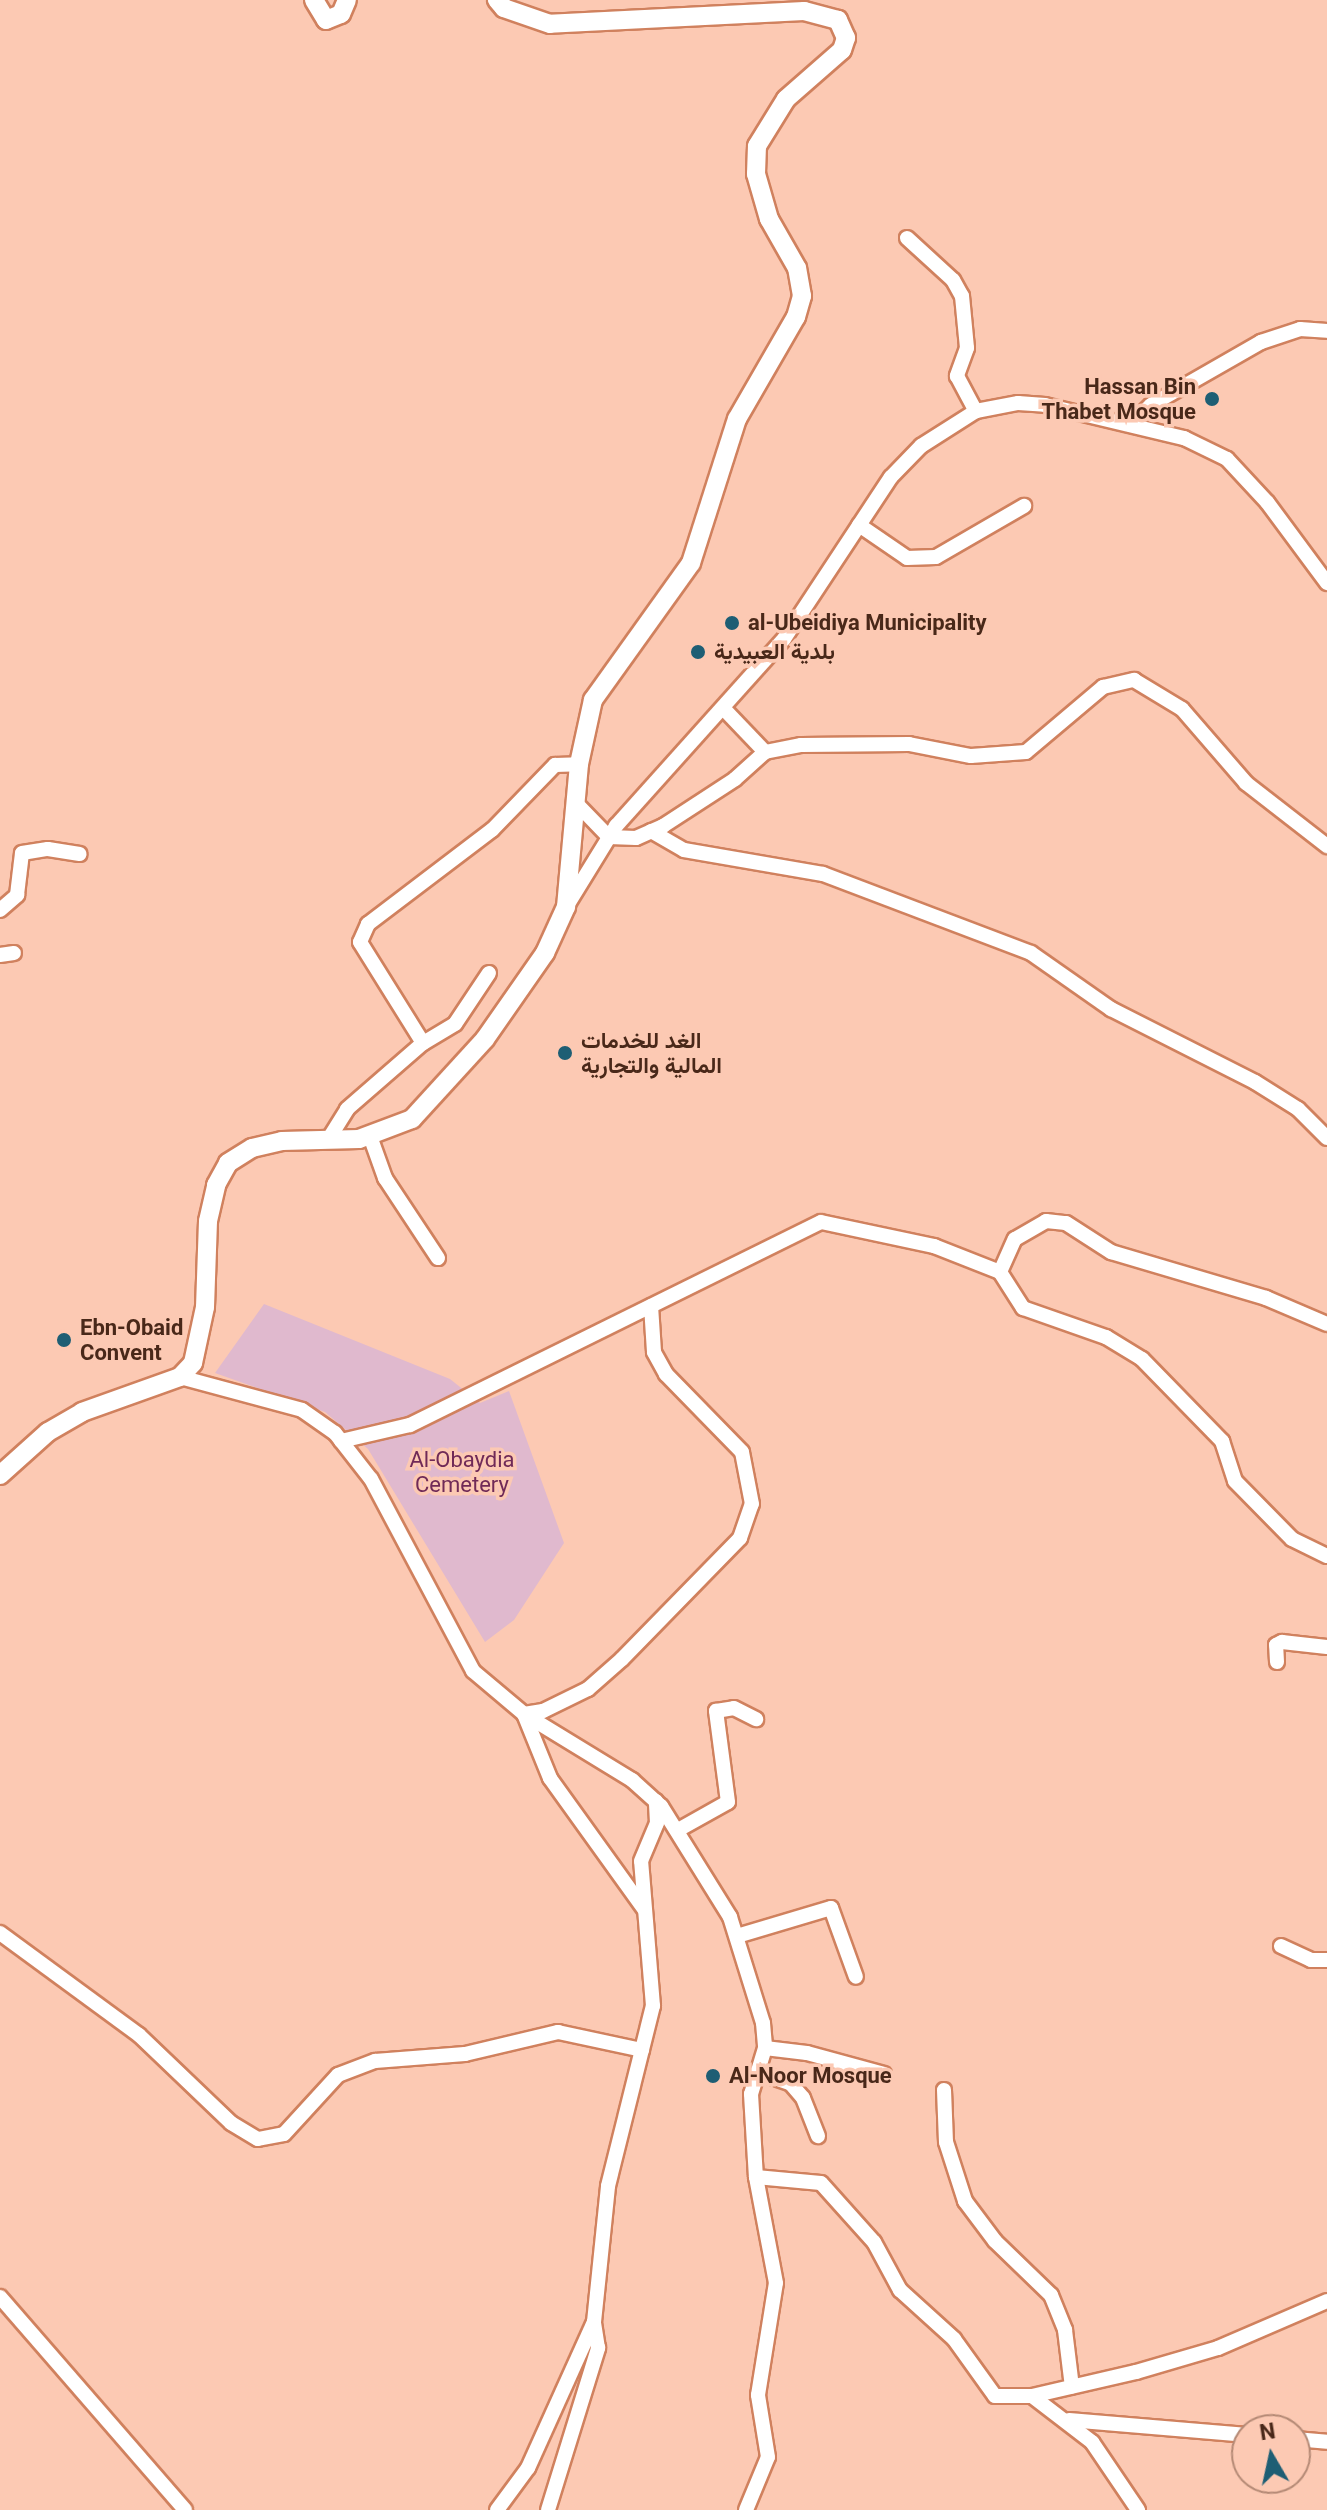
<!DOCTYPE html>
<meta charset="utf-8">
<style>
body{margin:0}
#map{position:relative;width:1327px;height:2510px;overflow:hidden;background:#fcc9b3;font-family:Roboto,Vazirmatn,sans-serif}
div>[style]{position:absolute}
.green>*{inset:0;background:#e0b9ce}
.roads{filter:drop-shadow(2px 0 #d0815e) drop-shadow(-2px 0 #d0815e) drop-shadow(0 2px #d0815e) drop-shadow(0 -2px #d0815e)}
.minor>*{height:14px;margin:-7px;padding:0 7px;transform-origin:7px;border-radius:7px;background:#fff}
.major>*{height:18px;margin:-9px;padding:0 9px;transform-origin:9px;border-radius:9px;background:#fff}
.dots>*{width:22px;height:22px;translate:-50% -50%;box-sizing:border-box;border:4px solid #fcc9b3;border-radius:50%}
span{translate:-50% -50%;white-space:nowrap;text-align:center;line-height:1.15;-webkit-text-stroke:7px #fcc9b3;paint-order:stroke}
.poi-label{font-size:22px;color:#492819;font-weight:700}
.right{translate:-100% -50%;text-align:right}
.left{translate:0 -50%;text-align:left}
.park-label{font-size:22px;color:#702a57}
.north{position:absolute;left:1231px;top:2414px;width:80px;height:80px;box-sizing:border-box;background:#fcc9b3;border:2px solid #b48975;border-radius:50%;rotate:351deg;font-size:22px;font-weight:700;line-height:32px;text-align:center;color:#492819}
.north::after{content:'';display:block;margin:auto;width:28px;height:36px;background:#1e5e74;clip-path:polygon(50% 0,100% 100%,50% 72%,0 100%)}
</style>
<div id="map">
<div class="green">
<div style="clip-path:polygon(264px 1304px,450px 1379px,480px 1403px,509px 1391px,564px 1543px,514px 1620px,485px 1642px,368px 1449px,325px 1412px,215px 1373px)"></div>
</div>
<div class="roads">
<div class="minor">
<div style="left:907px;top:238px;width:62px;rotate:42.4deg"></div>
<div style="left:953px;top:280px;width:18px;rotate:61deg"></div>
<div style="left:962px;top:296px;width:52px;rotate:84.5deg"></div>
<div style="left:967px;top:348px;width:30px;rotate:110deg"></div>
<div style="left:957px;top:376px;width:40px;rotate:62deg"></div>
<div style="left:1133px;top:423px;width:25px;rotate:-45deg"></div>
<div style="left:1151px;top:405px;width:127px;rotate:-29.8deg"></div>
<div style="left:1261px;top:342px;width:41px;rotate:-18.4deg"></div>
<div style="left:1300px;top:329px;width:27px;rotate:4deg"></div>
<div style="left:859px;top:525px;width:58px;rotate:34.5deg"></div>
<div style="left:907px;top:558px;width:29px;rotate:-2deg"></div>
<div style="left:936px;top:557px;width:102px;rotate:-30.1deg"></div>
<div style="left:723px;top:708px;width:61px;rotate:46.3deg"></div>
<div style="left:577px;top:804px;width:46px;rotate:45.9deg"></div>
<div style="left:609px;top:837px;width:27px;rotate:2deg"></div>
<div style="left:636px;top:838px;width:30px;rotate:-24deg"></div>
<div style="left:663px;top:826px;width:86px;rotate:-33.1deg"></div>
<div style="left:735px;top:779px;width:40px;rotate:-42deg"></div>
<div style="left:765px;top:752px;width:37px;rotate:-11deg"></div>
<div style="left:801px;top:745px;width:108px;rotate:-0.5deg"></div>
<div style="left:909px;top:744px;width:63px;rotate:11deg"></div>
<div style="left:971px;top:756px;width:55px;rotate:-4.2deg"></div>
<div style="left:1026px;top:752px;width:101px;rotate:-40.2deg"></div>
<div style="left:1103px;top:687px;width:32px;rotate:-13deg"></div>
<div style="left:1134px;top:680px;width:56px;rotate:31.1deg"></div>
<div style="left:1182px;top:709px;width:98px;rotate:49.1deg"></div>
<div style="left:1246px;top:783px;width:103px;rotate:37.9deg"></div>
<div style="left:651px;top:831px;width:38px;rotate:30deg"></div>
<div style="left:684px;top:850px;width:141px;rotate:9.8deg"></div>
<div style="left:823px;top:874px;width:222px;rotate:20.8deg"></div>
<div style="left:1031px;top:953px;width:98px;rotate:35deg"></div>
<div style="left:1111px;top:1009px;width:161px;rotate:26.9deg"></div>
<div style="left:1255px;top:1082px;width:51px;rotate:32.1deg"></div>
<div style="left:1298px;top:1109px;width:41px;rotate:45deg"></div>
<div style="left:568px;top:904px;width:92px;rotate:-58.4deg"></div>
<div style="left:616px;top:826px;width:251px;rotate:-48.1deg"></div>
<div style="left:784px;top:639px;width:194px;rotate:-56.6deg"></div>
<div style="left:891px;top:477px;width:43px;rotate:-45.9deg"></div>
<div style="left:921px;top:446px;width:65px;rotate:-32.5deg"></div>
<div style="left:976px;top:411px;width:43px;rotate:-10.8deg"></div>
<div style="left:1018px;top:403px;width:27px;rotate:4deg"></div>
<div style="left:1045px;top:405px;width:143px;rotate:13.4deg"></div>
<div style="left:1184px;top:438px;width:48px;rotate:26deg"></div>
<div style="left:1227px;top:459px;width:59px;rotate:47.1deg"></div>
<div style="left:1267px;top:502px;width:101px;rotate:53.5deg"></div>
<div style="left:0;top:910px;width:23px;rotate:-41deg"></div>
<div style="left:17px;top:895px;width:42px;rotate:-83.2deg"></div>
<div style="left:22px;top:853px;width:26px;rotate:-9deg"></div>
<div style="left:48px;top:849px;width:32px;rotate:9deg"></div>
<div style="left:0;top:955px;width:14px;rotate:-8deg"></div>
<div style="left:489px;top:973px;width:61px;rotate:123.7deg"></div>
<div style="left:455px;top:1024px;width:37px;rotate:149deg"></div>
<div style="left:423px;top:1043px;width:119px;rotate:-122deg"></div>
<div style="left:360px;top:942px;width:20px;rotate:-66deg"></div>
<div style="left:368px;top:924px;width:156px;rotate:-37.2deg"></div>
<div style="left:492px;top:830px;width:91px;rotate:-45.9deg"></div>
<div style="left:555px;top:765px;width:24px;rotate:-2deg"></div>
<div style="left:370px;top:1136px;width:45px;rotate:70.3deg"></div>
<div style="left:385px;top:1178px;width:96px;rotate:56.5deg"></div>
<div style="left:328px;top:1140px;width:36px;rotate:-58deg"></div>
<div style="left:347px;top:1109px;width:101px;rotate:-41deg"></div>
<div style="left:1000px;top:1272px;width:36px;rotate:-66deg"></div>
<div style="left:1015px;top:1239px;width:36px;rotate:-30deg"></div>
<div style="left:1046px;top:1221px;width:20px;rotate:6deg"></div>
<div style="left:1066px;top:1223px;width:54px;rotate:32.8deg"></div>
<div style="left:1111px;top:1252px;width:162px;rotate:16.5deg"></div>
<div style="left:1266px;top:1298px;width:66px;rotate:23.1deg"></div>
<div style="left:180px;top:1377px;width:126px;rotate:15.1deg"></div>
<div style="left:302px;top:1410px;width:40px;rotate:34.9deg"></div>
<div style="left:335px;top:1433px;width:58px;rotate:52deg"></div>
<div style="left:371px;top:1479px;width:217px;rotate:62deg"></div>
<div style="left:473px;top:1671px;width:67px;rotate:40.1deg"></div>
<div style="left:524px;top:1714px;width:127px;rotate:31.4deg"></div>
<div style="left:632px;top:1780px;width:39px;rotate:42deg"></div>
<div style="left:661px;top:1806px;width:131px;rotate:58.1deg"></div>
<div style="left:730px;top:1917px;width:111px;rotate:72.7deg"></div>
<div style="left:763px;top:2023px;width:25px;rotate:85deg"></div>
<div style="left:765px;top:2048px;width:48px;rotate:106.9deg"></div>
<div style="left:751px;top:2094px;width:83px;rotate:86.6deg"></div>
<div style="left:756px;top:2177px;width:65px;rotate:5.3deg"></div>
<div style="left:821px;top:2183px;width:79px;rotate:48.1deg"></div>
<div style="left:874px;top:2242px;width:55px;rotate:61.6deg"></div>
<div style="left:900px;top:2290px;width:73px;rotate:42.2deg"></div>
<div style="left:954px;top:2339px;width:70px;rotate:54.3deg"></div>
<div style="left:995px;top:2396px;width:37px"></div>
<div style="left:1032px;top:2396px;width:107px;rotate:-13deg"></div>
<div style="left:1136px;top:2372px;width:85px;rotate:-16.3deg"></div>
<div style="left:1218px;top:2348px;width:119px;rotate:-23.3deg"></div>
<div style="left:341px;top:1441px;width:71px;rotate:-13.1deg"></div>
<div style="left:410px;top:1425px;width:458px;rotate:-26.3deg"></div>
<div style="left:821px;top:1222px;width:116px;rotate:12deg"></div>
<div style="left:934px;top:1246px;width:71px;rotate:21.5deg"></div>
<div style="left:1000px;top:1272px;width:43px;rotate:57.4deg"></div>
<div style="left:1023px;top:1308px;width:88px;rotate:19.3deg"></div>
<div style="left:1106px;top:1337px;width:42px;rotate:31.4deg"></div>
<div style="left:1142px;top:1359px;width:115px;rotate:45.7deg"></div>
<div style="left:1222px;top:1441px;width:42px;rotate:72deg"></div>
<div style="left:1235px;top:1481px;width:81px;rotate:45.5deg"></div>
<div style="left:1292px;top:1539px;width:39px;rotate:26deg"></div>
<div style="left:1277px;top:1662px;width:17px;rotate:-93deg"></div>
<div style="left:1276px;top:1645px;width:7px;rotate:-27deg"></div>
<div style="left:1282px;top:1642px;width:45px;rotate:6.3deg"></div>
<div style="left:678px;top:1830px;width:57px;rotate:-29.2deg"></div>
<div style="left:728px;top:1802px;width:92px;rotate:-97.5deg"></div>
<div style="left:716px;top:1711px;width:18px;rotate:-9deg"></div>
<div style="left:734px;top:1708px;width:25px;rotate:27deg"></div>
<div style="left:644px;top:1909px;width:161px;rotate:-125.7deg"></div>
<div style="left:550px;top:1778px;width:69px;rotate:-112.1deg"></div>
<div style="left:524px;top:1714px;width:19px;rotate:-9deg"></div>
<div style="left:543px;top:1711px;width:50px;rotate:-26.1deg"></div>
<div style="left:588px;top:1689px;width:45px;rotate:-41.4deg"></div>
<div style="left:622px;top:1659px;width:169px;rotate:-45.7deg"></div>
<div style="left:740px;top:1538px;width:36px;rotate:-71deg"></div>
<div style="left:752px;top:1504px;width:53px;rotate:-100.9deg"></div>
<div style="left:742px;top:1452px;width:109px;rotate:-134.3deg"></div>
<div style="left:666px;top:1374px;width:25px;rotate:-119deg"></div>
<div style="left:654px;top:1352px;width:46px;rotate:-93.7deg"></div>
<div style="left:0;top:1933px;width:172px;rotate:36.3deg"></div>
<div style="left:139px;top:2035px;width:127px;rotate:43.7deg"></div>
<div style="left:231px;top:2123px;width:31px;rotate:31deg"></div>
<div style="left:258px;top:2139px;width:26px;rotate:-11deg"></div>
<div style="left:284px;top:2134px;width:80px;rotate:-47.5deg"></div>
<div style="left:338px;top:2075px;width:40px;rotate:-21deg"></div>
<div style="left:375px;top:2061px;width:90px;rotate:-4.4deg"></div>
<div style="left:465px;top:2054px;width:96px;rotate:-13.3deg"></div>
<div style="left:558px;top:2032px;width:86px;rotate:12.1deg"></div>
<div style="left:737px;top:1936px;width:98px;rotate:-16.6deg"></div>
<div style="left:831px;top:1908px;width:73px;rotate:70.1deg"></div>
<div style="left:1281px;top:1946px;width:33px;rotate:25deg"></div>
<div style="left:1311px;top:1960px;width:16px"></div>
<div style="left:765px;top:2048px;width:42px;rotate:6.8deg"></div>
<div style="left:807px;top:2053px;width:80px;rotate:15.3deg"></div>
<div style="left:757px;top:2072px;width:36px;rotate:19deg"></div>
<div style="left:791px;top:2084px;width:18px;rotate:49deg"></div>
<div style="left:803px;top:2098px;width:41px;rotate:68.5deg"></div>
<div style="left:944px;top:2090px;width:52px;rotate:87.8deg"></div>
<div style="left:946px;top:2142px;width:62px;rotate:72.1deg"></div>
<div style="left:965px;top:2201px;width:50px;rotate:53.1deg"></div>
<div style="left:995px;top:2241px;width:78px;rotate:44deg"></div>
<div style="left:1051px;top:2295px;width:38px;rotate:68deg"></div>
<div style="left:1065px;top:2330px;width:57px;rotate:83deg"></div>
<div style="left:0;top:2297px;width:282px;rotate:49deg"></div>
<div style="left:1032px;top:2396px;width:76px;rotate:37.5deg"></div>
<div style="left:1092px;top:2442px;width:82px;rotate:55.9deg"></div>
<div style="left:1069px;top:2420px;width:179px;rotate:4.8deg"></div>
<div style="left:1295px;top:2439px;width:32px;rotate:5deg"></div>
<div style="left:497px;top:2510px;width:52px;rotate:-53.6deg"></div>
<div style="left:528px;top:2468px;width:160px;rotate:-65.7deg"></div>
<div style="left:594px;top:2322px;width:137px;rotate:-84.1deg"></div>
<div style="left:608px;top:2186px;width:186px;rotate:-76deg"></div>
<div style="left:653px;top:2006px;width:145px;rotate:-94.7deg"></div>
<div style="left:641px;top:1861px;width:41px;rotate:-67.2deg"></div>
<div style="left:657px;top:1823px;width:22px;rotate:-93deg"></div>
<div style="left:548px;top:2510px;width:170px;rotate:-72.8deg"></div>
<div style="left:598px;top:2348px;width:26px;rotate:-99deg"></div>
<div style="left:746px;top:2510px;width:57px;rotate:-67.5deg"></div>
<div style="left:768px;top:2457px;width:63px;rotate:-99.2deg"></div>
<div style="left:758px;top:2395px;width:113px;rotate:-80.9deg"></div>
<div style="left:776px;top:2283px;width:108px;rotate:-100.7deg"></div>
</div>
<div class="major">
<div style="left:314px;top:0;width:23px;rotate:59deg"></div>
<div style="left:326px;top:20px;width:16px;rotate:-22deg"></div>
<div style="left:341px;top:14px;width:15px;rotate:-67deg"></div>
<div style="left:0;top:1475px;width:64px;rotate:-41.9deg"></div>
<div style="left:48px;top:1432px;width:39px;rotate:-30deg"></div>
<div style="left:82px;top:1412px;width:104px;rotate:-19.7deg"></div>
<div style="left:180px;top:1377px;width:19px;rotate:-47deg"></div>
<div style="left:193px;top:1363px;width:57px;rotate:-77.9deg"></div>
<div style="left:205px;top:1307px;width:86px;rotate:-88deg"></div>
<div style="left:208px;top:1221px;width:37px;rotate:-77deg"></div>
<div style="left:216px;top:1185px;width:25px;rotate:-61deg"></div>
<div style="left:228px;top:1163px;width:28px;rotate:-32deg"></div>
<div style="left:252px;top:1148px;width:31px;rotate:-13deg"></div>
<div style="left:282px;top:1141px;width:77px;rotate:-1.5deg"></div>
<div style="left:359px;top:1139px;width:57px;rotate:-20.7deg"></div>
<div style="left:412px;top:1119px;width:108px;rotate:-47.6deg"></div>
<div style="left:485px;top:1039px;width:105px;rotate:-55.1deg"></div>
<div style="left:545px;top:953px;width:51px;rotate:-65.5deg"></div>
<div style="left:566px;top:907px;width:144px;rotate:-84.8deg"></div>
<div style="left:579px;top:764px;width:66px;rotate:-77.7deg"></div>
<div style="left:593px;top:700px;width:168px;rotate:-54.4deg"></div>
<div style="left:691px;top:563px;width:151px;rotate:-72.3deg"></div>
<div style="left:737px;top:419px;width:118px;rotate:-60deg"></div>
<div style="left:796px;top:317px;width:22px;rotate:-74deg"></div>
<div style="left:802px;top:296px;width:28px;rotate:-100deg"></div>
<div style="left:797px;top:268px;width:56px;rotate:-119.7deg"></div>
<div style="left:769px;top:219px;width:47px;rotate:-106.1deg"></div>
<div style="left:756px;top:174px;width:28px;rotate:-88deg"></div>
<div style="left:757px;top:146px;width:55px;rotate:-58.3deg"></div>
<div style="left:786px;top:99px;width:74px;rotate:-41.2deg"></div>
<div style="left:842px;top:50px;width:13px;rotate:-72deg"></div>
<div style="left:846px;top:38px;width:20px;rotate:-114deg"></div>
<div style="left:838px;top:20px;width:35px;rotate:-165deg"></div>
<div style="left:804px;top:11px;width:254px;rotate:177.1deg"></div>
<div style="left:550px;top:24px;width:49px;rotate:-160.8deg"></div>
<div style="left:504px;top:8px;width:11px;rotate:-131deg"></div>
</div>
</div>
<div class="dots">
<div style="left:1212px;top:399px;background:#1e5e74"></div>
<div style="left:732px;top:623px;background:#1e5e74"></div>
<div style="left:698px;top:652px;background:#1e5e74"></div>
<div style="left:565px;top:1053px;background:#1e5e74"></div>
<div style="left:64px;top:1340px;background:#1e5e74"></div>
<div style="left:713px;top:2076px;background:#1e5e74"></div>
</div>
<div class="poi-label">
<span class="right" style="left:1196px;top:399px">Hassan Bin<br>Thabet Mosque</span>
<span class="left" style="left:748px;top:623px">al-Ubeidiya Municipality</span>
<span class="left" style="left:714px;top:652px">بلدية العبيدية</span>
<span class="left" style="left:581px;top:1053px">الغد للخدمات<br>المالية والتجارية</span>
<span class="left" style="left:80px;top:1340px">Ebn-Obaid<br>Convent</span>
<span class="left" style="left:729px;top:2076px">Al-Noor Mosque</span>
</div>
<div class="park-label">
<span style="left:462px;top:1472px">Al-Obaydia<br>Cemetery</span>
</div>
<div class="north">N</div>
</div>
